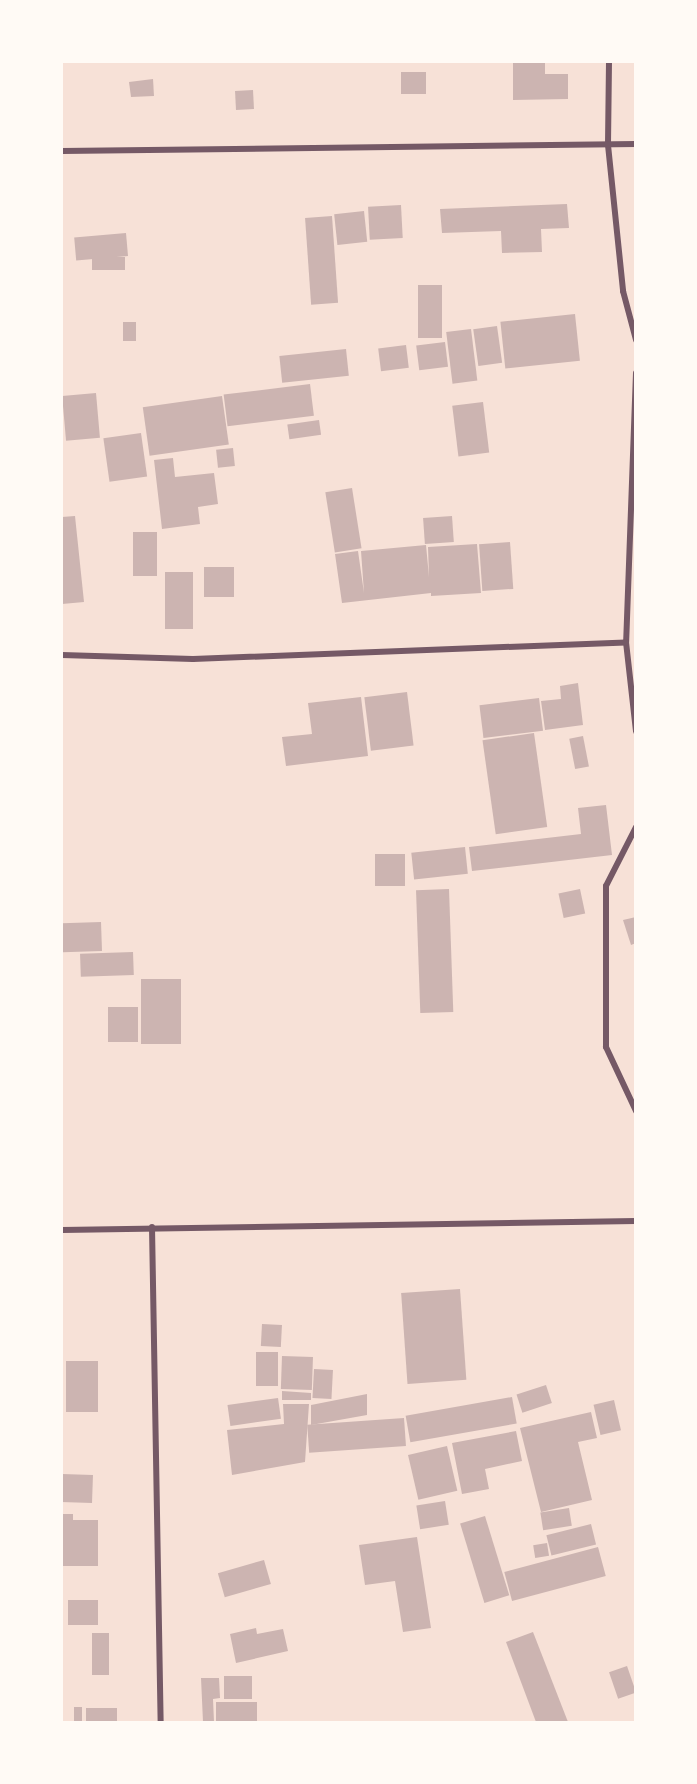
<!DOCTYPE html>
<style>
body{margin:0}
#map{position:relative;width:697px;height:1784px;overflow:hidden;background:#f7e1d7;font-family:"Zilla Slab",serif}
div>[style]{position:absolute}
.building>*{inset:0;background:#ccb4b1;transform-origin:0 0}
.minor>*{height:6px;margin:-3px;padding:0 3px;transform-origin:3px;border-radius:3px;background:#755966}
span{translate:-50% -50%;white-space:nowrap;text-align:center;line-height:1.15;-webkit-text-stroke:4.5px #fffaf5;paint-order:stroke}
.frame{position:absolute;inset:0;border:63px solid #fffaf5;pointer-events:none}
</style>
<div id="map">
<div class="building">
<div style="clip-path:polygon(513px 62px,545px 62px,545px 74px,568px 74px,568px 99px,513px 100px)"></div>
<div style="left:426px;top:72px;width:22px;height:25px;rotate:90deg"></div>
<div style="clip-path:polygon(153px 79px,154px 96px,131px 97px,129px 82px)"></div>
<div style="left:253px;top:90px;width:19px;height:18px;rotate:87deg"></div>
<div style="clip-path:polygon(567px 204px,569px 228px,541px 229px,542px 252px,502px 253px,501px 231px,442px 233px,440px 209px)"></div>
<div style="left:401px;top:205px;width:33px;height:33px;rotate:87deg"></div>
<div style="left:364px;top:211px;width:31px;height:30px;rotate:84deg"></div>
<div style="left:332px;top:216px;width:87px;height:27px;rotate:86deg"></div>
<div style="left:126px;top:233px;width:23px;height:52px;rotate:85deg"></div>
<div style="left:125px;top:257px;width:13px;height:33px;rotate:90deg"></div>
<div style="left:418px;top:285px;width:24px;height:53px"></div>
<div style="left:575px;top:314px;width:47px;height:75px;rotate:84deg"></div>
<div style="left:123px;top:322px;width:13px;height:19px"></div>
<div style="left:497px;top:326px;width:37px;height:24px;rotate:82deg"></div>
<div style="left:471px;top:329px;width:52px;height:25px;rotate:83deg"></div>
<div style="left:445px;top:342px;width:25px;height:29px;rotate:83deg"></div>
<div style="left:406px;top:345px;width:23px;height:28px;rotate:83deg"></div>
<div style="left:346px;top:349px;width:27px;height:67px;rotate:84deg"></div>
<div style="left:310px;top:384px;width:32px;height:87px;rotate:83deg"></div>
<div style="left:96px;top:393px;width:45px;height:34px;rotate:85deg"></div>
<div style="left:222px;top:396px;width:49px;height:80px;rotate:82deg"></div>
<div style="left:483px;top:402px;width:51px;height:31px;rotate:83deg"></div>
<div style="left:319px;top:420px;width:15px;height:32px;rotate:82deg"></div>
<div style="left:141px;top:433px;width:44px;height:38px;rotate:82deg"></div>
<div style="left:233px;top:448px;width:18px;height:17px;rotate:84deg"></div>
<div style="clip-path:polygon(173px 458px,175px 477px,214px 473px,218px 504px,198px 507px,200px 524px,162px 529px,154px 460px)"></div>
<div style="left:352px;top:488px;width:61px;height:27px;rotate:81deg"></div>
<div style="clip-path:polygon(75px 516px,84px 602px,62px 604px,62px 517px)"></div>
<div style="left:452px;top:516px;width:26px;height:29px;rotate:86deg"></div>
<div style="left:157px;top:532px;width:44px;height:24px;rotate:90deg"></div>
<div style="left:510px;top:542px;width:47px;height:31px;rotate:86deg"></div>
<div style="clip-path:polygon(477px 544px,481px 593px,431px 596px,431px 593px,342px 603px,335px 554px,358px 551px,364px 593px,361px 551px,426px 545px,429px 577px,428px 547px)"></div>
<div style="left:204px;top:567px;width:30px;height:30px"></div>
<div style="left:165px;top:572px;width:28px;height:57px"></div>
<div style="clip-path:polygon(578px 683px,583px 725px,545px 730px,541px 701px,561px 699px,560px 686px)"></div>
<div style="left:407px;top:692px;width:54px;height:43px;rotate:83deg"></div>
<div style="clip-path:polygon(361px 697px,368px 756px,286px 766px,282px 737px,312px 734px,308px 703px)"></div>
<div style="left:539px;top:698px;width:33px;height:60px;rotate:83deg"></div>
<div style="left:534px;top:733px;width:95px;height:52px;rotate:82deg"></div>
<div style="left:583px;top:736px;width:31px;height:14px;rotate:79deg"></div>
<div style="clip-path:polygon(606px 805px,612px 855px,472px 871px,469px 847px,581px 834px,578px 808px)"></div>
<div style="left:465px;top:847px;width:27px;height:54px;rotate:84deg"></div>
<div style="left:375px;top:854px;width:30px;height:32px"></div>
<div style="left:449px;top:889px;width:123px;height:33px;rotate:88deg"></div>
<div style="left:580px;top:889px;width:25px;height:22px;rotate:78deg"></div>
<div style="clip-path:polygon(636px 917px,636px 943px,631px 945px,623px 920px)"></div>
<div style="left:101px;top:922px;width:29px;height:39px;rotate:88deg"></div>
<div style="left:133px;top:952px;width:23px;height:53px;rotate:88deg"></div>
<div style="left:141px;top:979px;width:40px;height:65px"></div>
<div style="left:108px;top:1007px;width:30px;height:35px"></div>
<div style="left:460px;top:1289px;width:91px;height:59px;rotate:86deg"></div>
<div style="left:262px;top:1324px;width:20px;height:22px;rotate:3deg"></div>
<div style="left:256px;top:1352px;width:22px;height:34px"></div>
<div style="left:282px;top:1356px;width:31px;height:33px;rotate:2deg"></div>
<div style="left:66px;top:1361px;width:32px;height:51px"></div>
<div style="left:314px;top:1369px;width:19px;height:29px;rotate:3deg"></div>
<div style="left:546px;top:1385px;width:19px;height:31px;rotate:72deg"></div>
<div style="clip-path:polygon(282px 1391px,311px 1393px,311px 1400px,282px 1400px)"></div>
<div style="clip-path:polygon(367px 1394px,367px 1415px,311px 1425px,311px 1405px)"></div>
<div style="left:512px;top:1397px;width:27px;height:108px;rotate:80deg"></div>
<div style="left:278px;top:1398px;width:21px;height:51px;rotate:82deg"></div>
<div style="left:614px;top:1400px;width:31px;height:21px;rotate:77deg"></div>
<div style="clip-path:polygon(283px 1404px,309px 1404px,305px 1462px,232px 1475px,227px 1430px,284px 1424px)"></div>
<div style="clip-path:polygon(591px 1412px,597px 1438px,578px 1442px,592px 1500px,541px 1512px,520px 1428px)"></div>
<div style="left:404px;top:1418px;width:28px;height:97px;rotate:86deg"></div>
<div style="clip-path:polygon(516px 1431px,522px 1461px,485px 1469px,489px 1489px,462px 1494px,452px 1443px)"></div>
<div style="left:447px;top:1446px;width:46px;height:40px;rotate:77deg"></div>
<div style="left:62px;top:1474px;width:31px;height:28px;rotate:2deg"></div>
<div style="left:445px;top:1501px;width:24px;height:29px;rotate:81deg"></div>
<div style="left:569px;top:1508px;width:18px;height:29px;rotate:81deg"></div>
<div style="clip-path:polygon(62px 1514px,73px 1514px,73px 1520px,98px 1520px,98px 1566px,62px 1566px)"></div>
<div style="left:485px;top:1516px;width:83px;height:26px;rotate:73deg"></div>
<div style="left:591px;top:1524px;width:21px;height:46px;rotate:76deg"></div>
<div style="clip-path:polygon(417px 1537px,431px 1628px,403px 1632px,395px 1581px,365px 1585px,359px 1545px)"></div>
<div style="left:547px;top:1543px;width:13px;height:14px;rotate:81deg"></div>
<div style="left:598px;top:1547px;width:30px;height:97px;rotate:75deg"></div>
<div style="left:264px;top:1560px;width:25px;height:48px;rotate:74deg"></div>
<div style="left:68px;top:1600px;width:30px;height:25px"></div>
<div style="clip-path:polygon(256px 1628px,257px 1634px,283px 1629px,288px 1651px,236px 1663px,230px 1634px)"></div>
<div style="clip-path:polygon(533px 1632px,568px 1722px,536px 1722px,506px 1642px)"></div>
<div style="left:92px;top:1633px;width:17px;height:42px"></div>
<div style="left:627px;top:1666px;width:28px;height:19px;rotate:71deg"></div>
<div style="left:252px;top:1676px;width:23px;height:28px;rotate:90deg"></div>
<div style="clip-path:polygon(201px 1678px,219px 1678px,220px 1698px,213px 1699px,214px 1722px,203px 1722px)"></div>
<div style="left:257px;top:1702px;width:20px;height:41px;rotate:90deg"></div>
<div style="left:74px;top:1707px;width:8px;height:15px"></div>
<div style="left:86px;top:1708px;width:31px;height:14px"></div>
</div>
<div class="minor">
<div style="left:609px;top:62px;width:83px;rotate:90.7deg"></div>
<div style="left:608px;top:145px;width:147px;rotate:84.1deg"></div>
<div style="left:623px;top:291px;width:51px;rotate:75.1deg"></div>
<div style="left:62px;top:151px;width:574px;rotate:-0.7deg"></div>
<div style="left:636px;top:373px;width:269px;rotate:92.1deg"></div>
<div style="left:626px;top:642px;width:90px;rotate:83.6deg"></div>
<div style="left:62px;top:655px;width:131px;rotate:1.7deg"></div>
<div style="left:193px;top:659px;width:433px;rotate:-2.2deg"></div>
<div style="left:636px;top:827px;width:66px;rotate:117deg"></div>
<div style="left:606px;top:886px;width:161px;rotate:90deg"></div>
<div style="left:606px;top:1047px;width:71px;rotate:64.9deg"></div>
<div style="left:152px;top:1227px;width:495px;rotate:89deg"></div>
<div style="left:62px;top:1230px;width:574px;rotate:-0.9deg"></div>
</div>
<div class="frame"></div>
</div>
